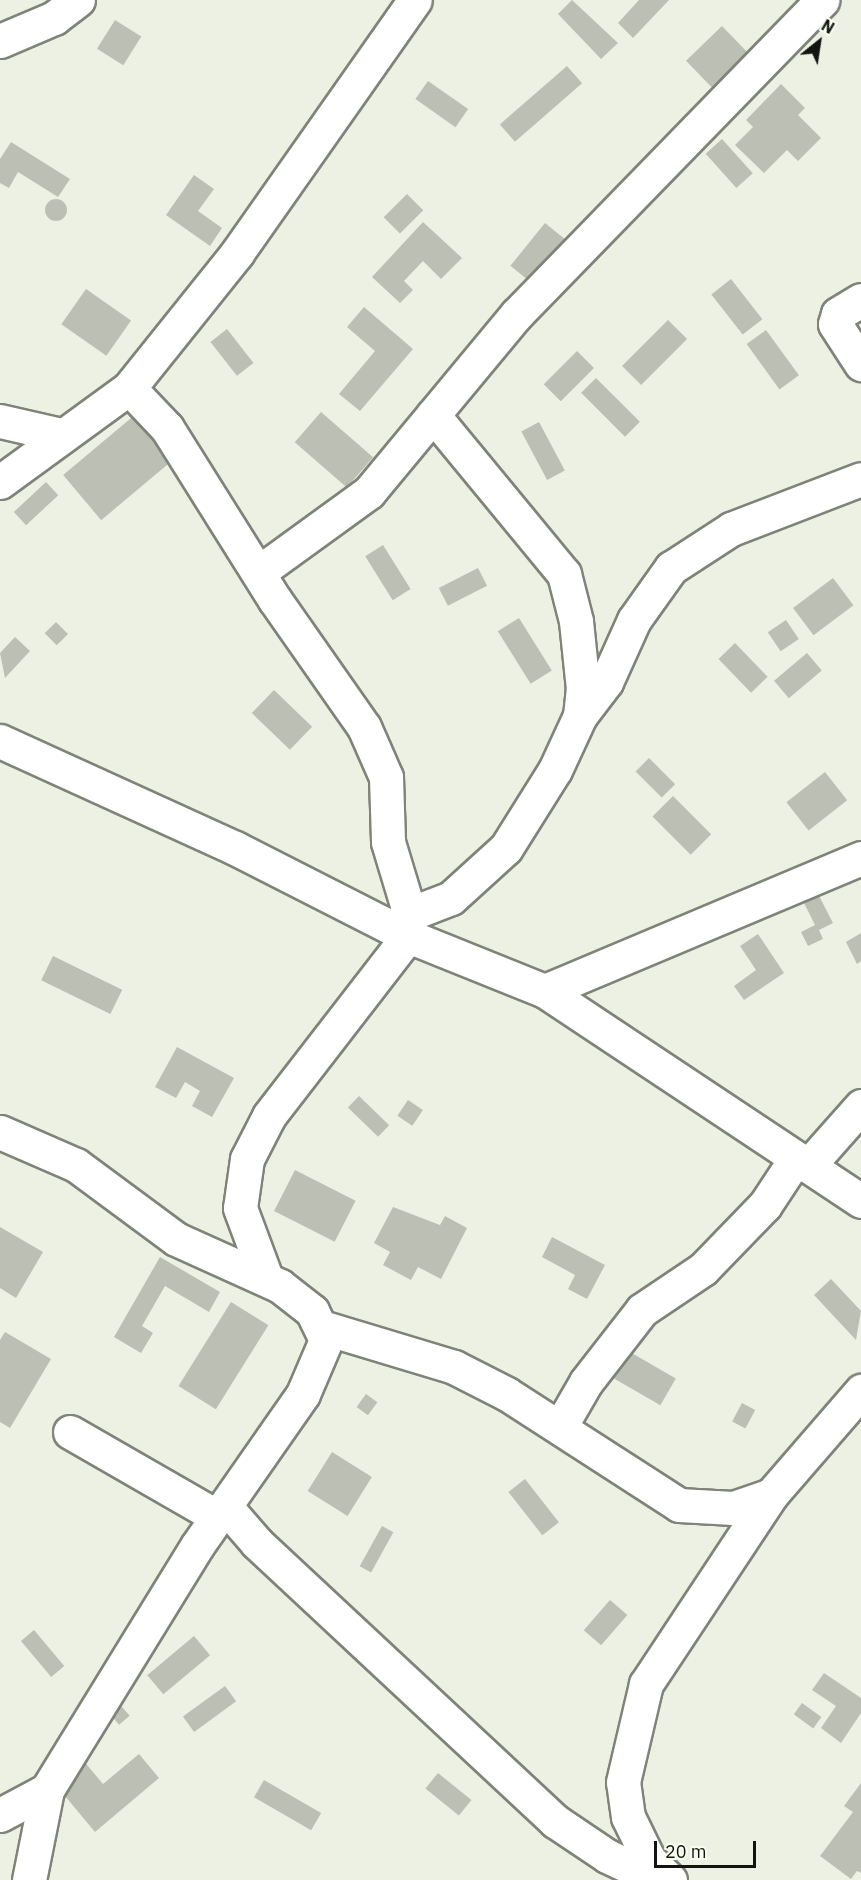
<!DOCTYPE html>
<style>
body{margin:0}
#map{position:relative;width:861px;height:1880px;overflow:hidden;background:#ecf1e4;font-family:"IBM Plex Sans",sans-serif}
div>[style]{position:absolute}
.building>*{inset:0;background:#bcc0b4;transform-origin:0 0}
.round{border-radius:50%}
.roads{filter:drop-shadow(2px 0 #7f8378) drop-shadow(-2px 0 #7f8378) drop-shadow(0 2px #7f8378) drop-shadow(0 -2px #7f8378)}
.minor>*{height:33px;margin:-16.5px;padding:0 16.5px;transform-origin:16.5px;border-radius:16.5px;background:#fff}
span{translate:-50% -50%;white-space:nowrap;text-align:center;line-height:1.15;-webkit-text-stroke:6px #fafef1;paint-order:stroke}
.north{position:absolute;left:789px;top:12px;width:60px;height:60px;-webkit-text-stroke:4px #fafef1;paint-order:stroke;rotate:30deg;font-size:16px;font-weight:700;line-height:24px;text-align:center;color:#131410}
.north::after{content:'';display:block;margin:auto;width:21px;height:27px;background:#131410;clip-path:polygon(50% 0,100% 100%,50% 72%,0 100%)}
.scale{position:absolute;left:654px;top:1841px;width:102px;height:27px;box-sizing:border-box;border:3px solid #131410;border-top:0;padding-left:8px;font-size:18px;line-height:21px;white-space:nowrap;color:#131410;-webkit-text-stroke:4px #fafef1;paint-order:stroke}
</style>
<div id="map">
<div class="building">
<div style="clip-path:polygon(572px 0,618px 43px,601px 59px,558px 14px)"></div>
<div style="clip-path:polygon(639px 0,669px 0,633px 38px,618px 23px)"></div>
<div style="left:115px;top:20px;width:31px;height:34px;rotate:32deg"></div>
<div style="left:722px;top:26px;width:40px;height:50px;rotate:46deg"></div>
<div style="left:567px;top:66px;width:23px;height:89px;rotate:49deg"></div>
<div style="left:428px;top:81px;width:49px;height:22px;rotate:35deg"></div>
<div style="clip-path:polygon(781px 84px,805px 108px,798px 115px,821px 138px,798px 161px,787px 150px,764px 173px,735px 145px,753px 127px,746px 120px)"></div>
<div style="left:722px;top:139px;width:46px;height:22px;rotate:48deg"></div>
<div style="clip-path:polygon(11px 142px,70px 179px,58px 197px,18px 172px,9px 188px,0 183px,0 159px)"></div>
<div style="clip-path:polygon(194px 175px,214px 189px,198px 211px,222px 228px,210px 246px,166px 215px)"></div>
<div style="left:407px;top:194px;width:23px;height:33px;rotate:45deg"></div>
<div class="round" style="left:45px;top:199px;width:22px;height:22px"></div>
<div style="clip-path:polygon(423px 222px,462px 258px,441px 279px,423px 261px,404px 281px,413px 290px,400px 303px,372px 277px)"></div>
<div style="left:545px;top:223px;width:27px;height:55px;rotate:39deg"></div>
<div style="left:731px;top:279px;width:51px;height:25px;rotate:52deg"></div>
<div style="left:86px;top:289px;width:55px;height:43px;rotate:35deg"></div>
<div style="clip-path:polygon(364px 307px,413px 349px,360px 411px,339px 394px,375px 351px,347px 327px)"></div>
<div style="left:668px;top:320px;width:27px;height:65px;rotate:45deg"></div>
<div style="left:227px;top:329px;width:43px;height:21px;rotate:52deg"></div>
<div style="left:766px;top:330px;width:56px;height:24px;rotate:54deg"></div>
<div style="left:577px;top:351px;width:24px;height:47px;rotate:45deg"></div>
<div style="left:596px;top:378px;width:62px;height:21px;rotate:45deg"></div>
<div style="left:149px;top:403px;width:59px;height:112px;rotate:50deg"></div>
<div style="left:321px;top:412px;width:69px;height:40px;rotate:41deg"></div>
<div style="left:539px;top:422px;width:55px;height:20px;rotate:62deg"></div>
<div style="left:46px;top:482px;width:18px;height:44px;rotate:47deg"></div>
<div style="left:383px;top:545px;width:52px;height:21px;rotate:58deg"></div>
<div style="left:478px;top:568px;width:20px;height:44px;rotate:63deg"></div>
<div style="left:833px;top:578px;width:34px;height:50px;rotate:53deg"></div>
<div style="left:519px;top:618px;width:62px;height:25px;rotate:58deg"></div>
<div style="left:786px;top:620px;width:23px;height:22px;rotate:56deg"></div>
<div style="left:56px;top:622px;width:17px;height:16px;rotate:45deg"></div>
<div style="clip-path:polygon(15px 637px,30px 651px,5px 678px,0 653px)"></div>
<div style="left:735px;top:643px;width:47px;height:23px;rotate:46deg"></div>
<div style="left:807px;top:653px;width:23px;height:43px;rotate:50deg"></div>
<div style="left:274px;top:690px;width:53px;height:32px;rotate:44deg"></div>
<div style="left:649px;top:758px;width:37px;height:19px;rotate:45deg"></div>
<div style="left:825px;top:772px;width:36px;height:49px;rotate:52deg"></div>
<div style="left:673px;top:796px;width:54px;height:29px;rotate:45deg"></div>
<div style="clip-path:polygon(815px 888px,833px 923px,819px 930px,823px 939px,808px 946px,801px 932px,815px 925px,800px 895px)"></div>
<div style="clip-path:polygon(861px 933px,861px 961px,857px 964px,846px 942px)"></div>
<div style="clip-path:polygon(758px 934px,784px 973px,744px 1000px,734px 986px,756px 970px,740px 946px)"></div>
<div style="left:53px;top:956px;width:77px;height:27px;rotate:26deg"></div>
<div style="clip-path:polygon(177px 1047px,234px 1078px,212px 1117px,192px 1106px,200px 1091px,185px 1082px,176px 1098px,155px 1087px)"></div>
<div style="left:359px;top:1096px;width:42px;height:16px;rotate:44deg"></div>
<div style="left:408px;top:1100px;width:18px;height:19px;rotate:34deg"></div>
<div style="left:295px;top:1170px;width:68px;height:46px;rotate:27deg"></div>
<div style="clip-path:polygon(393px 1207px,440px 1225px,445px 1216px,467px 1228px,441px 1279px,418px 1267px,411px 1280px,383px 1265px,390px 1252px,374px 1243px)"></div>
<div style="clip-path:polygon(0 1227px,43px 1252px,16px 1298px,0 1288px)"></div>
<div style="clip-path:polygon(552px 1237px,605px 1265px,587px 1299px,568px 1289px,575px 1275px,542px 1257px)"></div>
<div style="clip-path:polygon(160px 1257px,220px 1292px,209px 1312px,165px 1286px,142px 1326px,153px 1333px,141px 1353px,114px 1337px)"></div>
<div style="clip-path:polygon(831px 1279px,861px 1311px,856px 1340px,814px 1295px)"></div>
<div style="left:231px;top:1302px;width:44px;height:99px;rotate:32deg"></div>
<div style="clip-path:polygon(5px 1332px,51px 1359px,10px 1428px,0 1422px,0 1340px)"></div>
<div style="left:623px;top:1348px;width:61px;height:31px;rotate:30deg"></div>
<div style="left:366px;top:1394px;width:14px;height:16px;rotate:36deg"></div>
<div style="left:742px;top:1403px;width:15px;height:21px;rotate:28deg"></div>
<div style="left:332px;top:1452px;width:47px;height:46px;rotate:32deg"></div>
<div style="left:525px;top:1479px;width:55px;height:21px;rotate:52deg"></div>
<div style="left:382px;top:1526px;width:13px;height:46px;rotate:29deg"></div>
<div style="left:610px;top:1600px;width:23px;height:40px;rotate:41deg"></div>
<div style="left:34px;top:1630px;width:47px;height:17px;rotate:50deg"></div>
<div style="left:194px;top:1636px;width:25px;height:61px;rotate:50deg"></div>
<div style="clip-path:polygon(824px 1673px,861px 1698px,861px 1713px,841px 1743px,821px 1728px,836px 1706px,812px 1690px)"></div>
<div style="left:225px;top:1686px;width:19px;height:52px;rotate:54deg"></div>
<div style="left:110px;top:1693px;width:30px;height:14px;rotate:49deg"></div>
<div style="left:802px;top:1703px;width:24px;height:14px;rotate:36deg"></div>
<div style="clip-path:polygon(139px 1754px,159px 1778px,95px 1832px,55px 1784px,83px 1760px,103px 1784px)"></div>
<div style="left:438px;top:1773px;width:43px;height:20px;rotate:39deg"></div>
<div style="left:264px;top:1780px;width:66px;height:20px;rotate:30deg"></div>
<div style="clip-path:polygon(861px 1783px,861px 1873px,857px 1871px,851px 1879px,820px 1856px,853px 1812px,844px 1806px)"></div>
</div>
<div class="roads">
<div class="minor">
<div style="left:0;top:41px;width:59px;rotate:-23.1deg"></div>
<div style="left:54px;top:18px;width:30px;rotate:-37deg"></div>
<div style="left:861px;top:300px;width:27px;rotate:149deg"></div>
<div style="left:838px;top:314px;width:10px;rotate:107deg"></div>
<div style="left:835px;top:324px;width:48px;rotate:57deg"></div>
<div style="left:129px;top:388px;width:55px;rotate:46.5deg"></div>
<div style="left:167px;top:428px;width:203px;rotate:57.9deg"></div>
<div style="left:275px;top:600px;width:155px;rotate:55deg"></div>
<div style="left:364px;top:727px;width:55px;rotate:66.3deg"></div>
<div style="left:386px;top:777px;width:65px;rotate:88.2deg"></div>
<div style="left:388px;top:842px;width:66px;rotate:73.2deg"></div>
<div style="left:407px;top:905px;width:31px;rotate:88deg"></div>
<div style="left:408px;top:936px;width:227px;rotate:127.7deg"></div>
<div style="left:269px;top:1116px;width:48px;rotate:117.1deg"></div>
<div style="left:247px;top:1159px;width:49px;rotate:98.1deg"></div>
<div style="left:240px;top:1208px;width:75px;rotate:69.6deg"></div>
<div style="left:0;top:421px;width:63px;rotate:12.9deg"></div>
<div style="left:0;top:482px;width:160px;rotate:-36.1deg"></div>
<div style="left:129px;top:388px;width:173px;rotate:-51.3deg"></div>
<div style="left:237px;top:253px;width:309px;rotate:-54.9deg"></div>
<div style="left:259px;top:572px;width:136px;rotate:-36deg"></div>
<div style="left:369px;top:492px;width:231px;rotate:-50.3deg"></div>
<div style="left:517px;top:314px;width:438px;rotate:-45.8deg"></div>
<div style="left:580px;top:716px;width:43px;rotate:-52.6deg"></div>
<div style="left:606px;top:682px;width:68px;rotate:-65.7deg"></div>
<div style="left:634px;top:620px;width:64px;rotate:-54.6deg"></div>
<div style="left:671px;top:568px;width:72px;rotate:-33deg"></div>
<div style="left:731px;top:529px;width:139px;rotate:-21deg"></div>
<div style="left:0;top:741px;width:258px;rotate:24.5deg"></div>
<div style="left:235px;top:848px;width:194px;rotate:27deg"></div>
<div style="left:408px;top:936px;width:148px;rotate:21.9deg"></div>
<div style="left:545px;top:991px;width:379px;rotate:33.6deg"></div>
<div style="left:407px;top:915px;width:47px;rotate:-21.1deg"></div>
<div style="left:451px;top:898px;width:74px;rotate:-42.3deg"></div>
<div style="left:506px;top:848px;width:92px;rotate:-57.9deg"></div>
<div style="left:555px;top:770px;width:60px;rotate:-65.2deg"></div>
<div style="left:580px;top:716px;width:27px;rotate:-84deg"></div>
<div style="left:583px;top:689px;width:68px;rotate:-95.9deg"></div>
<div style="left:576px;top:621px;width:49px;rotate:-104.3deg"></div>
<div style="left:564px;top:574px;width:206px;rotate:-129.5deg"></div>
<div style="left:545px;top:991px;width:343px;rotate:-22.8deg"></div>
<div style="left:0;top:1132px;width:83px;rotate:23.5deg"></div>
<div style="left:76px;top:1165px;width:124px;rotate:36.5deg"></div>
<div style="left:176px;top:1239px;width:114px;rotate:24.3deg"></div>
<div style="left:280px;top:1286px;width:41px;rotate:38deg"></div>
<div style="left:312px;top:1311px;width:32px;rotate:64deg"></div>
<div style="left:326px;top:1340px;width:59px;rotate:113.1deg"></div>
<div style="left:303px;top:1394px;width:185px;rotate:124.9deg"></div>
<div style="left:197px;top:1546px;width:286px;rotate:121.6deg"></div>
<div style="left:47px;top:1790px;width:92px;rotate:101.3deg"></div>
<div style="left:808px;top:1166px;width:80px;rotate:-48.5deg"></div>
<div style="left:325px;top:1328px;width:135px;rotate:16.8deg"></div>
<div style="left:454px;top:1367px;width:59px;rotate:27deg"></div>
<div style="left:507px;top:1394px;width:205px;rotate:32.8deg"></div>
<div style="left:679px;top:1505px;width:54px;rotate:3.2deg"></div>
<div style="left:733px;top:1508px;width:40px;rotate:-18.9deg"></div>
<div style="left:560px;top:1427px;width:52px;rotate:-60deg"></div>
<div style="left:586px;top:1382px;width:91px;rotate:-52.1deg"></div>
<div style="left:642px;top:1310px;width:73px;rotate:-33.9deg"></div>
<div style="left:703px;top:1269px;width:89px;rotate:-45.9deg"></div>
<div style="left:765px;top:1205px;width:56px;rotate:-56.6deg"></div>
<div style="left:70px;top:1432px;width:171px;rotate:29.9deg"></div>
<div style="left:225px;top:1506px;width:49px;rotate:49.1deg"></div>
<div style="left:257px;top:1543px;width:408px;rotate:43deg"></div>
<div style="left:555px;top:1821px;width:63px;rotate:33.9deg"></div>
<div style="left:607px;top:1856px;width:56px;rotate:25.2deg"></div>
<div style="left:0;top:1815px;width:53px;rotate:-28deg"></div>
<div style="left:670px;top:1880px;width:29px;rotate:-136deg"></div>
<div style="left:649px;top:1860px;width:48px;rotate:-116deg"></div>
<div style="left:628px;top:1817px;width:35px;rotate:-98deg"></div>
<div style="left:623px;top:1782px;width:101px;rotate:-76.8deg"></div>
<div style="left:646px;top:1684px;width:227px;rotate:-56.5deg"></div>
<div style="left:771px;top:1495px;width:138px;rotate:-49.1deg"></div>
</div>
</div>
<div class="north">N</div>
<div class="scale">20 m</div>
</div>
